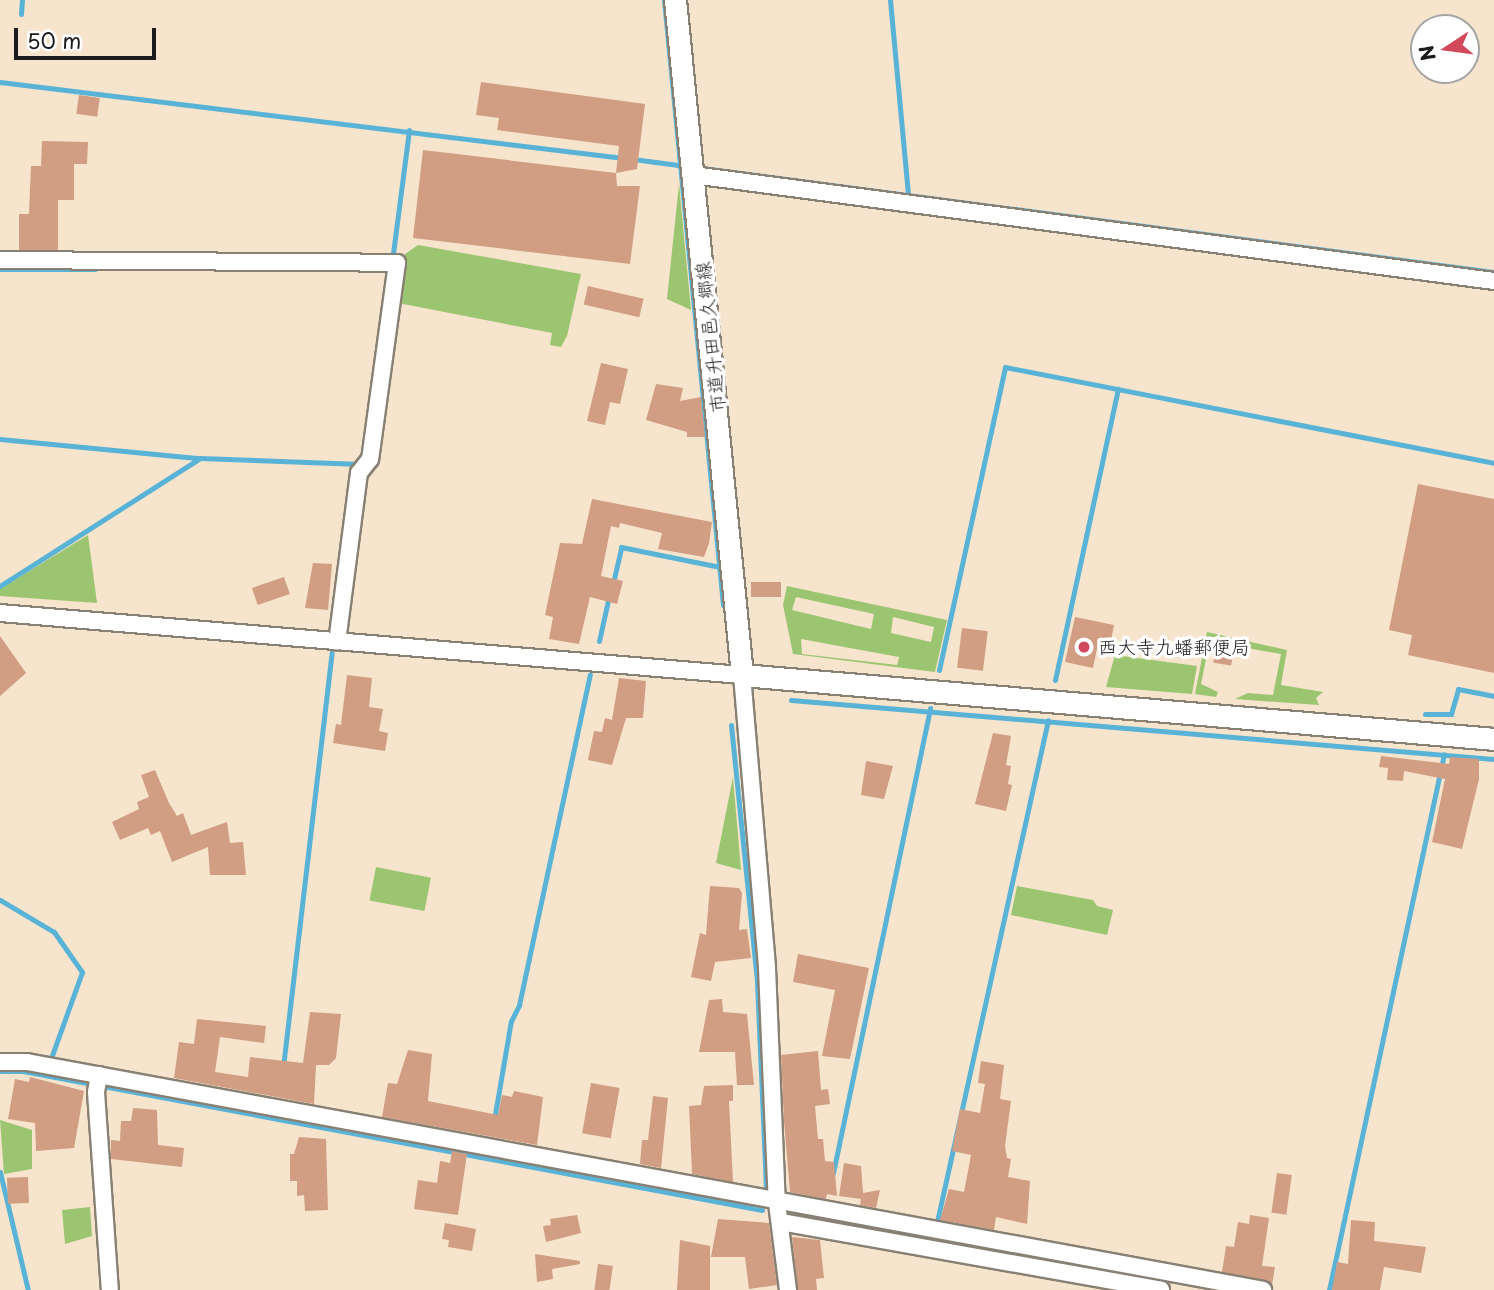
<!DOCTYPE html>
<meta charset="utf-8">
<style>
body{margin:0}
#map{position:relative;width:1494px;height:1290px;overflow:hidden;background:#f6e4cc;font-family:"Playpen Sans","Klee One",sans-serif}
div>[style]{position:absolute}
.green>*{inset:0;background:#9cc571;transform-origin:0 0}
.stream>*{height:5px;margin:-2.5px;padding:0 2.5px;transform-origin:2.5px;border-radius:2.5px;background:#59b3d7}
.building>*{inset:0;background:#d19d83;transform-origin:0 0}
.roads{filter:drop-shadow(2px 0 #898074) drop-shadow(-2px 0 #898074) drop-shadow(0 2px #898074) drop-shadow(0 -2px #898074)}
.minor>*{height:16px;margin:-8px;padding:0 8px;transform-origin:8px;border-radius:8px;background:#fff}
.tertiary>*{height:21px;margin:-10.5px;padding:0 10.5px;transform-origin:10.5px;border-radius:10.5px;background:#fff}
.dots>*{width:19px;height:19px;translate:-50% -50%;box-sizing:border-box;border:4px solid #fff;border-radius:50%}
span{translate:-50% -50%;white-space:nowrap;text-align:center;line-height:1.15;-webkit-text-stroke:7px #fff;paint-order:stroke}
.street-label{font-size:19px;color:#1c1c1c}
.poi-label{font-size:19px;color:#1c1c1c}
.left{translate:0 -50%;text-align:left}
.north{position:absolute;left:1410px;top:14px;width:70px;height:70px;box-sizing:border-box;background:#fff;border:2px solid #a4a4a4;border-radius:50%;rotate:257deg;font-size:19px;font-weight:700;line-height:28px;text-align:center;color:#1c1c1c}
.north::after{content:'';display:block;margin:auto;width:24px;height:32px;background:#d1495b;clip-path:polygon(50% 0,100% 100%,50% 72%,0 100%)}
.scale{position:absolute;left:14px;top:28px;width:142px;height:32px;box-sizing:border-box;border:4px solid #1c1c1c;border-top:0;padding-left:9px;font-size:21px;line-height:24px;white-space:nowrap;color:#1c1c1c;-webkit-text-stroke:5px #fff;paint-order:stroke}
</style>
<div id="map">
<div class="green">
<div style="clip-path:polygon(679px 184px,691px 310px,667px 299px)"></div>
<div style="clip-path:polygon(418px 245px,581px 274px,567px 336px,561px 347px,550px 345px,552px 333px,398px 303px,405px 254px)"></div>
<div style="clip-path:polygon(88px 535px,97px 603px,0 596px,0 589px)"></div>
<div style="clip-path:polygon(evenodd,787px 586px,947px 620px,935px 672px,793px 654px,783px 605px,787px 586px,796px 597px,874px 614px,871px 629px,792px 610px,796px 597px,787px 586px,893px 617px,934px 627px,931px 642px,891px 633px,893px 617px,787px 586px,801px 639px,899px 657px,899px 658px,897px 665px,802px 654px,801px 639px)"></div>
<div style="clip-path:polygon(1207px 632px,1287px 650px,1281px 685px,1323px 692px,1316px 698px,1319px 705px,1235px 699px,1248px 693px,1273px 695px,1281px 654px,1214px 642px,1209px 644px,1201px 684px,1218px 692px,1216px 697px,1195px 694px)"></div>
<div style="clip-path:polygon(1115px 655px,1197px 666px,1192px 694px,1106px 687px)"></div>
<div style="clip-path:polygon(733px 777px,741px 870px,716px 863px)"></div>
<div style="left:376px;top:867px;width:56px;height:34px;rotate:11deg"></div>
<div style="clip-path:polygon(1017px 886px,1093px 900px,1097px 906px,1113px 910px,1107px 935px,1011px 915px)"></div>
<div style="clip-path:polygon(0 1120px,32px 1130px,32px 1169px,4px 1174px)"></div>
<div style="clip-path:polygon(90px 1207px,92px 1236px,65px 1244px,62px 1210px)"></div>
</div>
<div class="stream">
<div style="left:664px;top:0;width:608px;rotate:84.43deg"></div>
<div style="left:890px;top:0;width:196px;rotate:84.7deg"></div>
<div style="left:21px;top:14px;width:14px;rotate:-86deg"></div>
<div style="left:0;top:82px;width:628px;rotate:6.96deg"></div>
<div style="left:633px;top:159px;width:53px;rotate:7.5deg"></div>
<div style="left:695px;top:167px;width:806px;rotate:7.49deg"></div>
<div style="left:392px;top:261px;width:132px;rotate:-82.6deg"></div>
<div style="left:0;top:269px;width:95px"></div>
<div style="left:0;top:439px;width:200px;rotate:5.5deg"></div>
<div style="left:613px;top:583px;width:37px;rotate:-77deg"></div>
<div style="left:621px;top:547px;width:101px;rotate:11.4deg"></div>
<div style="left:0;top:586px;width:237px;rotate:-32.6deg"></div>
<div style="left:200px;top:458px;width:161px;rotate:2.1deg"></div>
<div style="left:599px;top:641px;width:46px;rotate:-77.5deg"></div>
<div style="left:939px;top:670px;width:310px;rotate:-77.7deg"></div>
<div style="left:1005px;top:367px;width:498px;rotate:11.1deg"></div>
<div style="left:1055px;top:680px;width:298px;rotate:-77.8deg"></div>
<div style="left:791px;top:700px;width:705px;rotate:4.8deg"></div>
<div style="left:1425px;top:714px;width:26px"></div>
<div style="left:1451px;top:714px;width:26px;rotate:-74deg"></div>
<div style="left:1458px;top:689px;width:37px;rotate:11deg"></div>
<div style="left:731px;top:725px;width:258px;rotate:84.2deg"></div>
<div style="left:757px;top:982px;width:207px;rotate:87.5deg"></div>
<div style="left:0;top:900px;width:63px;rotate:30.7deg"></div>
<div style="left:54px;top:932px;width:49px;rotate:55deg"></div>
<div style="left:82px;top:972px;width:91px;rotate:109.8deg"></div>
<div style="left:283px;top:1067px;width:417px;rotate:-83.3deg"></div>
<div style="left:0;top:1071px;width:23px"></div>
<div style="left:23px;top:1071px;width:752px;rotate:10.65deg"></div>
<div style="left:494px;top:1120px;width:100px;rotate:-80.3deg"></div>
<div style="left:511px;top:1021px;width:18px;rotate:-63deg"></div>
<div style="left:519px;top:1005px;width:338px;rotate:-77.9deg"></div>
<div style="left:0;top:1172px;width:121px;rotate:76.7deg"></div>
<div style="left:833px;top:1173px;width:475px;rotate:-78.2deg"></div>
<div style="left:795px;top:1214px;width:372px;rotate:10.1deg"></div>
<div style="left:936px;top:1226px;width:518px;rotate:-77.52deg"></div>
<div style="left:1329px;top:1290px;width:548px;rotate:-77.89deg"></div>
</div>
<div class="building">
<div style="clip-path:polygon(481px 82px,645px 104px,637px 169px,616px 173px,617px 186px,640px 186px,630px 264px,413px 238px,423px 150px,616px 173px,619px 146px,497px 130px,499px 118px,476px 115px)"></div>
<div style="left:79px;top:95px;width:21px;height:19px;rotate:8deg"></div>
<div style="clip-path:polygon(42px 141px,88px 142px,87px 164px,74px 164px,74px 200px,58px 200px,58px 250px,19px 250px,19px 214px,29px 214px,31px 166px,41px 166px)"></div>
<div style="left:588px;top:286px;width:57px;height:19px;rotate:13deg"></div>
<div style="clip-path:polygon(601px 363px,628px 369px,620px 404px,610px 402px,605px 425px,587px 421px)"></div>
<div style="clip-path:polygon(656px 384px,683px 388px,680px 401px,701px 397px,705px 437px,687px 437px,687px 432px,646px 420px)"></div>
<div style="clip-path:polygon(1418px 484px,1494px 499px,1494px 673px,1408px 655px,1412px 635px,1389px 630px)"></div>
<div style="clip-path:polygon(592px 499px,712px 522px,709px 543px,704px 557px,658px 549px,662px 533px,620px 523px,619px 528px,611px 526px,601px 576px,623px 581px,617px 604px,590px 597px,579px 644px,549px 639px,553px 617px,545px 615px,560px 543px,582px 544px)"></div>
<div style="clip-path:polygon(313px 563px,332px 564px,328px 610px,305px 608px)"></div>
<div style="left:284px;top:577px;width:18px;height:34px;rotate:71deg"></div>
<div style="left:781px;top:582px;width:15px;height:30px;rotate:90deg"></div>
<div style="clip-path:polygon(1075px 617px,1114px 625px,1111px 641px,1099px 639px,1093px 668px,1065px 662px)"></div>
<div style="left:962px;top:628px;width:26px;height:40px;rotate:7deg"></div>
<div style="clip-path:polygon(0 636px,26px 673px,0 696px)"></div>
<div style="left:1216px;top:646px;width:18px;height:17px;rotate:9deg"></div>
<div style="clip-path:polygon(347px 675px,372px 678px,369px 707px,383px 709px,379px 731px,388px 733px,385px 751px,333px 743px,336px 724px,341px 725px)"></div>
<div style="clip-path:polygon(619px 678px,646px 681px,643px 718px,626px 718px,612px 765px,588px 760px,594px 731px,602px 732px,605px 718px,612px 720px)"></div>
<div style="clip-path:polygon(993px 733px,1011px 736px,1006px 765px,1011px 766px,1008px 784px,1012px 785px,1006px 811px,975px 804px)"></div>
<div style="clip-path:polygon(1381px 756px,1449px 764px,1450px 757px,1479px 759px,1479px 779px,1462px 849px,1432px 842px,1445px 779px,1404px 771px,1403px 781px,1387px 780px,1388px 768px,1379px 767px)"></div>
<div style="clip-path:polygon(866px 761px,893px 766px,884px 799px,861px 795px)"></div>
<div style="clip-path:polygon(155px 770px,169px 803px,177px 816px,183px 813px,191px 835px,227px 822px,230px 843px,243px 842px,246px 875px,210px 875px,208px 847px,172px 862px,160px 831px,151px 835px,148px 828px,120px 840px,112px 822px,139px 809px,137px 802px,149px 797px,141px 775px)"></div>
<div style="clip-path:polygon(710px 886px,739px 888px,742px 893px,739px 930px,747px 929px,751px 958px,715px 962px,711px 981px,691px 977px,700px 933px,706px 935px)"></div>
<div style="clip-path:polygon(798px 954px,869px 968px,850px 1059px,822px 1056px,835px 990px,793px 982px)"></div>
<div style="clip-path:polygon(722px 999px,723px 1012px,747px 1014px,754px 1085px,737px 1085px,735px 1052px,699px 1052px,709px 1000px)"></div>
<div style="clip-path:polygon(310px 1012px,341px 1014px,336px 1058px,329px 1065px,316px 1065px,314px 1104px,174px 1078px,179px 1042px,194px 1044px,197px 1019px,266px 1026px,264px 1043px,220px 1037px,215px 1072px,248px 1077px,250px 1057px,303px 1063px)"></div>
<div style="clip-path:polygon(408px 1050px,432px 1054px,428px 1101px,498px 1115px,502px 1095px,512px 1097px,514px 1091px,543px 1097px,537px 1145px,382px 1117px,388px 1083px,397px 1084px)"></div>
<div style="clip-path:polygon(818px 1051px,821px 1090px,828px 1089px,830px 1104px,815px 1106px,818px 1139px,823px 1139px,825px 1161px,834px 1162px,837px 1196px,827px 1194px,826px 1199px,790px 1192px,784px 1121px,781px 1055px)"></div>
<div style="clip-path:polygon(981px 1061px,1004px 1065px,1000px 1099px,1011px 1101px,1005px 1146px,1007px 1158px,1011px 1159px,1008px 1177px,1030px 1181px,1027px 1224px,996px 1217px,994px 1230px,940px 1220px,949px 1189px,964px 1192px,971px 1155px,952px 1151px,960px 1109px,980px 1113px,985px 1084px,978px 1083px)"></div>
<div style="clip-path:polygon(30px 1077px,84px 1091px,74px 1148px,36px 1151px,35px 1123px,8px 1119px,15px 1079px,29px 1082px)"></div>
<div style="left:591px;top:1083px;width:29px;height:51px;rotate:10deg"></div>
<div style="clip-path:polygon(733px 1085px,733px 1101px,729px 1101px,733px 1182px,692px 1174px,689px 1106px,701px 1105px,704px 1086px)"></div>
<div style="clip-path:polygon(653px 1096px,668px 1098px,661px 1168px,640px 1164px,642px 1140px,648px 1140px)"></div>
<div style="clip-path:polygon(133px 1108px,157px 1110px,158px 1145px,184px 1148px,182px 1167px,111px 1159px,111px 1140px,120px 1141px,121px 1121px,131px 1121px)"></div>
<div style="clip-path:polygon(299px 1137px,326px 1139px,328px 1210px,305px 1211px,304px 1195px,297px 1196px,297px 1181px,290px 1181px,290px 1154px,294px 1154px)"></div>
<div style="clip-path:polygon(452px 1151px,467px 1154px,458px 1215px,414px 1209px,418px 1180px,437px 1183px,440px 1161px,450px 1163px)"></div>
<div style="clip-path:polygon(844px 1163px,861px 1166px,863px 1193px,880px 1190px,876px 1208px,860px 1205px,861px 1199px,839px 1196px)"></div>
<div style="left:1277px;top:1173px;width:15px;height:40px;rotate:8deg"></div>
<div style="left:28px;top:1177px;width:26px;height:21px;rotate:88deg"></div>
<div style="clip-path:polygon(577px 1215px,581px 1233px,546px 1242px,543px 1226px,551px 1225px,550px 1219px)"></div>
<div style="clip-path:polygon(1250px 1215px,1269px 1218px,1262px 1266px,1275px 1267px,1272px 1285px,1222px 1272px,1226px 1246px,1234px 1247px,1238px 1222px,1249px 1224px)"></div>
<div style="clip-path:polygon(718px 1219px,769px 1223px,777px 1285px,749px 1289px,745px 1257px,711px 1257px)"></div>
<div style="clip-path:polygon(1351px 1220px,1375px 1222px,1374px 1241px,1426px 1247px,1421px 1273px,1384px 1267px,1380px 1290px,1332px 1290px,1337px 1262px,1348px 1264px)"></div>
<div style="clip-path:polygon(445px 1223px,476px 1229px,472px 1251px,448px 1247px,449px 1240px,442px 1239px)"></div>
<div style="clip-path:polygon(792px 1237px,820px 1240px,824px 1278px,816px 1279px,817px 1290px,798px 1290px)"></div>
<div style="clip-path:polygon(680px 1240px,710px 1246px,710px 1290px,677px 1290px)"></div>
<div style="clip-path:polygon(535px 1254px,580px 1261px,580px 1264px,552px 1269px,553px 1279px,537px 1282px)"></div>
<div style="left:598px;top:1264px;width:15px;height:26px;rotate:8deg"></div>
</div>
<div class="roads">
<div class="minor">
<div style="left:693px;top:175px;width:808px;rotate:7.54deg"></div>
<div style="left:0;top:260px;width:397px;rotate:0.4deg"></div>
<div style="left:397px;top:263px;width:198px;rotate:97.8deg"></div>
<div style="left:370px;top:459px;width:18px;rotate:128deg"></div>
<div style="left:359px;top:473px;width:170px;rotate:97.4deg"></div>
<div style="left:0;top:613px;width:745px;rotate:4.78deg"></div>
<div style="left:742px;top:675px;width:294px;rotate:85.1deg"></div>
<div style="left:767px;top:968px;width:235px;rotate:87.6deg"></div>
<div style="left:777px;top:1203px;width:88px;rotate:82.8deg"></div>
<div style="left:0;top:1062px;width:27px"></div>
<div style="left:27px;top:1062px;width:1257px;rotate:10.45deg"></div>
<div style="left:99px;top:1075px;width:17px;rotate:100deg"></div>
<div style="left:96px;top:1092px;width:198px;rotate:86deg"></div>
<div style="left:781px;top:1222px;width:386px;rotate:10.1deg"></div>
</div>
<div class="tertiary">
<div style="left:675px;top:0;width:678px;rotate:84.33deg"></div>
<div style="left:742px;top:675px;width:755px;rotate:4.86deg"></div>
</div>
</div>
<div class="dots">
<div style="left:1084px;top:647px;background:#d1495b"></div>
</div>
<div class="street-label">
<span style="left:710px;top:337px;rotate:-96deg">市道升田邑久郷線</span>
</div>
<div class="poi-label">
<span class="left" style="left:1098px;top:647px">西大寺九蟠郵便局</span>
</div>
<div class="north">N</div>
<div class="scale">50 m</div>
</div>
